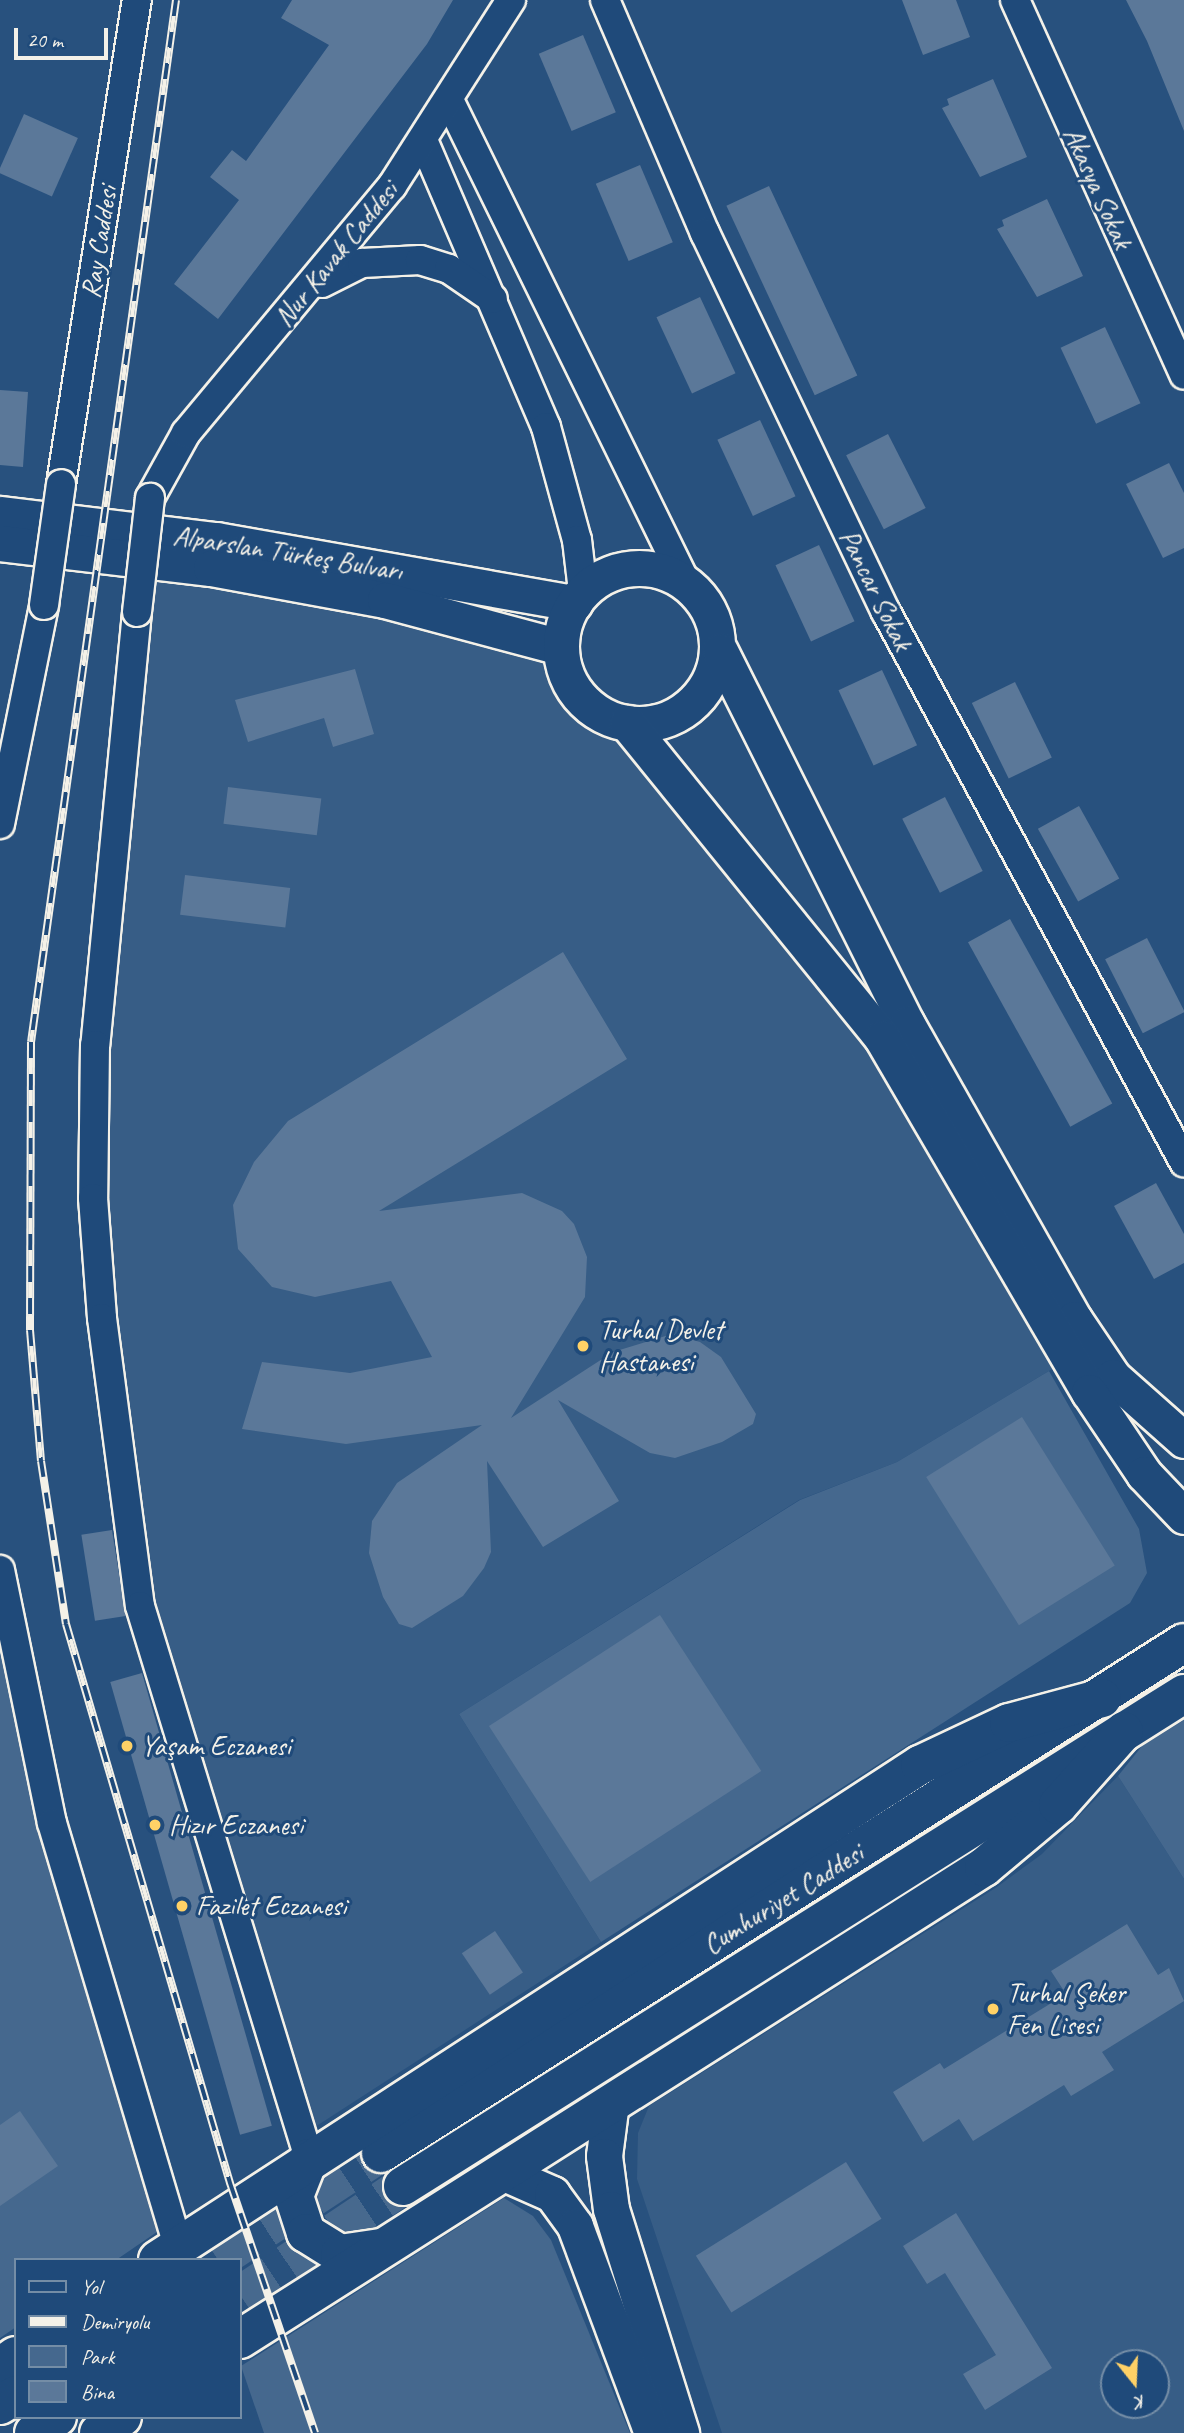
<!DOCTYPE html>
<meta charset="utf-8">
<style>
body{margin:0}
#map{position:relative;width:1184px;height:2433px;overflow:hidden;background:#28517e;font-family:Caveat,sans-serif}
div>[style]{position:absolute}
.built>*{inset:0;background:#375d86}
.green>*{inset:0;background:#45688e}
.building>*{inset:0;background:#5b7899;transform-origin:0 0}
.trunk-tunnel>*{height:38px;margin-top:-19px;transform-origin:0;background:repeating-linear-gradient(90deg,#47698e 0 38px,transparent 0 57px)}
.roads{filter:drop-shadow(2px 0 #f4f1e8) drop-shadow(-2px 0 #f4f1e8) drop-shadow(0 2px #f4f1e8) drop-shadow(0 -2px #f4f1e8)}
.minor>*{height:28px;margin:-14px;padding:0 14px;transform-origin:14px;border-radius:14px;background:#1f4a7a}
.tertiary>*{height:35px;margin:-17.5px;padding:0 17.5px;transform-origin:17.5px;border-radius:17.5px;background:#1f4a7a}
.tertiary>.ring{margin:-17.5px;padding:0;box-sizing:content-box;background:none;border:35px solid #1f4a7a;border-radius:50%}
.trunk>*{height:38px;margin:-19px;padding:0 19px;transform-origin:19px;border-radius:19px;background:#1f4a7a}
.rail>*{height:8px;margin-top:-4px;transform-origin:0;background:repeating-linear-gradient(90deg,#1f4a7a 0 16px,#f4f1e8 0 32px);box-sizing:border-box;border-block:2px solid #f4f1e8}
.bridges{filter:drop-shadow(2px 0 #f4f1e8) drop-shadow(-2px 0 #f4f1e8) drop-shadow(0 2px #f4f1e8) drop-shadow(0 -2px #f4f1e8)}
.minor-bridge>*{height:28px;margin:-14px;padding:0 14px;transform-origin:14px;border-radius:14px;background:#1f4a7a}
.dots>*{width:19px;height:19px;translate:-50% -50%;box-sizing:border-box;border:4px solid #1f4a7a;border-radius:50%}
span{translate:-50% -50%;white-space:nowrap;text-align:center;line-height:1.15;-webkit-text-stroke:6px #1f4a7a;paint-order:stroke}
.street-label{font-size:28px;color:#f4f1e8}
.poi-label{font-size:28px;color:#f4f1e8}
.left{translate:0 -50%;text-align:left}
.legend{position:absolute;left:14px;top:2258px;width:228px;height:161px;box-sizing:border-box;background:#1f4a7a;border:2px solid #748da6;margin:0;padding:9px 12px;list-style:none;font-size:21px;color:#f4f1e8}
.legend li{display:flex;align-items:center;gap:14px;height:35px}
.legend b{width:35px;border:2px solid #748da6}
.north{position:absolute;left:1100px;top:2349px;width:70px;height:70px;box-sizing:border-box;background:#1f4a7a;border:2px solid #748da6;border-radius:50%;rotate:162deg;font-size:19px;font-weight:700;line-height:28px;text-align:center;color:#f4f1e8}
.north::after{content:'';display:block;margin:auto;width:24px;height:32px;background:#ffd166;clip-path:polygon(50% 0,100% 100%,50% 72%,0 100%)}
.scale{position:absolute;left:14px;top:28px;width:94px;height:32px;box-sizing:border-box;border:4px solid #f4f1e8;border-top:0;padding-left:9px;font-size:21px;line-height:24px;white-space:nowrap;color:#f4f1e8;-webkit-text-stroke:5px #1f4a7a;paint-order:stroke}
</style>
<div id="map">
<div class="built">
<div style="clip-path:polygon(142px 560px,211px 568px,563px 663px,586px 703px,612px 719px,785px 911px,1069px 1359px,897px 1462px,799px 1500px,459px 1714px,601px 1942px,301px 2136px,140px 1606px,93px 1198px)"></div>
<div style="clip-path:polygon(evenodd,1118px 1776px,1184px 1879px,1184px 2433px,722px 2433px,637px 2179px,638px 2133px,649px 2106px,997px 1887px,1042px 1854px,1118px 1776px,1114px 2363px,1156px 2363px,1156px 2405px,1114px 2405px,1114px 2363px)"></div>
</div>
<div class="green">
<div style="clip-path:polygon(1049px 1371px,1139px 1529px,1147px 1573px,1130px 1603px,601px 1942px,459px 1714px,800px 1500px,897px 1462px)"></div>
<div style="clip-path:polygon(9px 1636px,170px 2223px,116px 2260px,16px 2260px,16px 2327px,0 2338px,0 1642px)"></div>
<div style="clip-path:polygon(1184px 1720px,1184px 1879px,1118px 1776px,1142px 1746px)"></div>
<div style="clip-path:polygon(504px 2198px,533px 2216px,551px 2240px,630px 2433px,264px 2433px,241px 2366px)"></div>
</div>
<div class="building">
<div style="clip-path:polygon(292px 0,453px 0,427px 44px,218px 319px,174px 284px,239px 200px,210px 177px,232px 150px,246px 161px,329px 45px,281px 18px)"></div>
<div style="clip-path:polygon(902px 0,956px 0,970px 37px,923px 55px)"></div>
<div style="clip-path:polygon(1126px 0,1184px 0,1184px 131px,1147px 41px)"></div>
<div style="left:583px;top:35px;width:84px;height:48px;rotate:67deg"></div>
<div style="clip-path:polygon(993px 79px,1027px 157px,980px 177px,942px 108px,949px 105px,947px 99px)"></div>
<div style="left:24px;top:114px;width:59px;height:64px;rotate:24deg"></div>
<div style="left:640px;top:165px;width:84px;height:48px;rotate:67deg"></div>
<div style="left:769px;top:186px;width:209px;height:47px;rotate:65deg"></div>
<div style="clip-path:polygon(1047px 199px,1083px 276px,1037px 297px,997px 229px,1004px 226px,1002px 220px)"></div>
<div style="left:700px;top:297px;width:84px;height:48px;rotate:65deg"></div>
<div style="left:1105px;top:327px;width:84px;height:49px;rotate:65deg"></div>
<div style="clip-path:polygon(0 390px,28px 392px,23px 467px,0 465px)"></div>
<div style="left:760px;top:420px;width:84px;height:47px;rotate:65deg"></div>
<div style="left:888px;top:434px;width:83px;height:47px;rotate:63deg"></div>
<div style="clip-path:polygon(1169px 463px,1184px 493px,1184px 548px,1163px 558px,1126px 484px)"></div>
<div style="left:819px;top:545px;width:84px;height:48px;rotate:65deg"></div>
<div style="clip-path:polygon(355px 669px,374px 734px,333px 747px,324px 718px,248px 742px,235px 700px)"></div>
<div style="left:882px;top:670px;width:83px;height:48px;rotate:65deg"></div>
<div style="left:1015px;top:682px;width:84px;height:48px;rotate:64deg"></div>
<div style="left:228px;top:787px;width:94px;height:37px;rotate:7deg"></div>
<div style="left:945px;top:797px;width:83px;height:48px;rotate:63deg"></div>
<div style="left:1079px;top:806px;width:83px;height:47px;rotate:61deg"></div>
<div style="left:185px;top:875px;width:106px;height:40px;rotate:7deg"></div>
<div style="left:1010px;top:919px;width:211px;height:48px;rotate:61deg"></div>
<div style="left:1147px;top:938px;width:83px;height:47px;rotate:63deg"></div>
<div style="clip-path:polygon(563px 952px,627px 1059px,379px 1211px,522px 1193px,562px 1211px,574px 1224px,587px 1257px,585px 1297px,511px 1418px,613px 1352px,672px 1334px,700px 1342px,721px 1357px,756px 1414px,753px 1424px,722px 1442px,675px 1458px,650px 1453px,558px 1400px,619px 1501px,543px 1547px,487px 1461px,491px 1552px,484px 1568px,463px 1596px,412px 1628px,399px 1624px,383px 1597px,369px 1553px,372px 1521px,397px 1483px,482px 1425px,346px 1444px,242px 1429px,262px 1362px,350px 1373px,432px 1357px,391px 1281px,315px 1297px,272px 1287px,238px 1249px,233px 1205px,254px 1162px,288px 1121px)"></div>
<div style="clip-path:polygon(1156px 1183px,1184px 1234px,1184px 1263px,1154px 1279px,1114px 1206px)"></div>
<div style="left:1022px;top:1417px;width:175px;height:113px;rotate:58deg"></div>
<div style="left:112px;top:1530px;width:87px;height:31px;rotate:81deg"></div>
<div style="left:660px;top:1615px;width:186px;height:204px;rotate:57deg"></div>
<div style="left:142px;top:1673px;width:471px;height:33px;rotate:74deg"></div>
<div style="clip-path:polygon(1127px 1924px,1158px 1975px,1169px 1968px,1184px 2001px,1102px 2052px,1114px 2070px,1071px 2096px,1064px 2085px,973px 2141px,959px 2119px,923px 2142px,893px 2092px,940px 2063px,944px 2069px,1066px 1994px,1051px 1971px)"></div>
<div style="left:495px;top:1931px;width:50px;height:40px;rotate:56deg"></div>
<div style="clip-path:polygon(20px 2111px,58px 2166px,0 2206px,0 2125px)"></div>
<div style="left:846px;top:2162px;width:67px;height:177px;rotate:58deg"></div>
<div style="clip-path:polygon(956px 2213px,1052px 2368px,985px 2410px,963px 2374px,996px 2355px,945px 2273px,927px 2284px,903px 2246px)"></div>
</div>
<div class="trunk-tunnel">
<div style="left:218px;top:2260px;width:195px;rotate:-33.3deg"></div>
<div style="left:240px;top:2295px;width:196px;rotate:-33.8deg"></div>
</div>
<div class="roads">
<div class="minor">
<div style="left:605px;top:0;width:254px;rotate:66.8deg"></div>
<div style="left:705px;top:233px;width:420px;rotate:64.5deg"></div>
<div style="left:886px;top:612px;width:626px;rotate:61.55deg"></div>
<div style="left:1015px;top:0;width:411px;rotate:65.7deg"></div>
<div style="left:449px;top:100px;width:534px;rotate:63.87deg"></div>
<div style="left:423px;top:140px;width:312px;rotate:66.8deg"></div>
<div style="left:546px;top:427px;width:117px;rotate:74.7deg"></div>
<div style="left:577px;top:540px;width:51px;rotate:83.3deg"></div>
<div style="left:322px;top:283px;width:45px;rotate:-26.6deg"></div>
<div style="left:362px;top:263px;width:58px;rotate:-3deg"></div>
<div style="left:420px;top:260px;width:30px;rotate:17deg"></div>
<div style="left:449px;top:269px;width:53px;rotate:34.3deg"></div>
<div style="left:61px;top:484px;width:490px;rotate:-81.1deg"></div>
<div style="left:150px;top:498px;width:74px;rotate:-61deg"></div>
<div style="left:186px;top:433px;width:322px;rotate:-50.2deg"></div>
<div style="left:392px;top:186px;width:221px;rotate:-57.4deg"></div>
<div style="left:137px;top:612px;width:435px;rotate:95.5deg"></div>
<div style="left:95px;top:1045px;width:153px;rotate:90.7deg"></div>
<div style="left:93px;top:1198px;width:120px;rotate:85.7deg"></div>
<div style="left:102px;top:1318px;width:290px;rotate:82.5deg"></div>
<div style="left:140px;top:1606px;width:577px;rotate:72.98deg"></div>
<div style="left:0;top:824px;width:223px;rotate:-78.6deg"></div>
<div style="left:0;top:1570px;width:258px;rotate:78.4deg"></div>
<div style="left:52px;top:1823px;width:442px;rotate:73.4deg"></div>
</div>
<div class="tertiary">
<div style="left:0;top:514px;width:218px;rotate:6.9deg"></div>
<div style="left:216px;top:540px;width:364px;rotate:10deg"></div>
<div style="left:0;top:543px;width:212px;rotate:6.8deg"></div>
<div style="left:211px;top:568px;width:177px;rotate:10.4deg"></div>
<div style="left:385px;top:600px;width:182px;rotate:15deg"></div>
<div class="ring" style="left:561px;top:568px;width:121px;height:121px"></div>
<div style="left:720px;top:651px;width:417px;rotate:63.4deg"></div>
<div style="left:907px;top:1024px;width:339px;rotate:60.5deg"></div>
<div style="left:1074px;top:1319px;width:70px;rotate:56.1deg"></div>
<div style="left:1113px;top:1377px;width:95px;rotate:41.6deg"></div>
<div style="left:627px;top:723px;width:405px;rotate:51deg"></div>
<div style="left:882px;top:1038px;width:410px;rotate:59.7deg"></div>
<div style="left:1089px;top:1392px;width:99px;rotate:56.1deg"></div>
<div style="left:1144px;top:1474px;width:58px;rotate:46.4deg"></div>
<div style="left:611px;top:2102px;width:54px;rotate:97.4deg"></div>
<div style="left:604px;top:2156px;width:53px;rotate:82.5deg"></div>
<div style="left:611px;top:2209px;width:235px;rotate:72.6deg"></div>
<div style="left:502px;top:2172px;width:55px;rotate:23.7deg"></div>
<div style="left:552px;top:2194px;width:39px;rotate:54deg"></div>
<div style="left:575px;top:2226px;width:221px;rotate:69.6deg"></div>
</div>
<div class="trunk">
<div style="left:381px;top:2153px;width:951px;rotate:-32.42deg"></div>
<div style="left:309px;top:2158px;width:41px;rotate:111.5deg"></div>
<div style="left:294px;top:2196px;width:39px;rotate:72deg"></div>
<div style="left:306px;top:2233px;width:40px;rotate:32deg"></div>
<div style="left:340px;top:2254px;width:41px;rotate:-8.3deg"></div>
<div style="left:403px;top:2186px;width:923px;rotate:-32.21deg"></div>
<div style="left:158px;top:2260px;width:909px;rotate:-33.01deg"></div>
<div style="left:920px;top:1765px;width:98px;rotate:-25.3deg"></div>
<div style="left:1009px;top:1723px;width:96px;rotate:-15deg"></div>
<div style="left:240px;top:2339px;width:881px;rotate:-32.39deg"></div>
<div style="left:984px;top:1867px;width:97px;rotate:-40deg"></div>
<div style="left:1058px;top:1805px;width:99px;rotate:-48.3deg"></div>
<div style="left:0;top:2367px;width:19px;rotate:-35deg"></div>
<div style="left:0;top:2405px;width:19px;rotate:-32deg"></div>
<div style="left:34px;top:2433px;width:28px;rotate:-35deg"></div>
<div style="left:99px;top:2433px;width:28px;rotate:-35deg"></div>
</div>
</div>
<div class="rail">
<div style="left:176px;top:0;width:1052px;rotate:97.92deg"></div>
<div style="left:31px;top:1042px;width:288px;rotate:90.2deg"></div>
<div style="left:30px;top:1330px;width:131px;rotate:85.2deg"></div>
<div style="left:41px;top:1461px;width:165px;rotate:81.3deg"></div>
<div style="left:66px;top:1624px;width:583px;rotate:73.65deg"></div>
<div style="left:230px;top:2183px;width:264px;rotate:71.2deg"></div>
</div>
<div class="bridges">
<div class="minor-bridge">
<div style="left:44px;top:605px;width:122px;rotate:-82deg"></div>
<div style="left:137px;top:612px;width:115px;rotate:-83.5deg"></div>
</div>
</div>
<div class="dots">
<div style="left:583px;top:1346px;background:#ffd166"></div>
<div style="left:127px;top:1746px;background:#ffd166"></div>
<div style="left:155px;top:1825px;background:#ffd166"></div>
<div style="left:182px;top:1906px;background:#ffd166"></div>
<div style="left:993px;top:2009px;background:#ffd166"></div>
</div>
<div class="street-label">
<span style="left:1098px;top:188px;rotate:66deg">Akasya Sokak</span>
<span style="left:99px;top:242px;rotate:-81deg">Ray Caddesi</span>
<span style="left:336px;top:254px;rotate:-51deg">Nur Kavak Caddesi</span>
<span style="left:288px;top:553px;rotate:9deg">Alparslan Türkeş Bulvarı</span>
<span style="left:876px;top:590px;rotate:64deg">Pancar Sokak</span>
<span style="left:783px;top:1899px;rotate:-32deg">Cumhuriyet Caddesi</span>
</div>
<div class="poi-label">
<span class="left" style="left:599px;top:1346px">Turhal Devlet<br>Hastanesi</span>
<span class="left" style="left:141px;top:1746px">Yaşam Eczanesi</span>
<span class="left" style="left:169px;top:1825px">Hızır Eczanesi</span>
<span class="left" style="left:196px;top:1906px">Fazilet Eczanesi</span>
<span class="left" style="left:1007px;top:2009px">Turhal Şeker<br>Fen Lisesi</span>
</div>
<ul class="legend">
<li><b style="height:9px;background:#1f4a7a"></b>Yol</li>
<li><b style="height:9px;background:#f4f1e8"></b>Demiryolu</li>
<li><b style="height:19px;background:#45688e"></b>Park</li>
<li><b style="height:19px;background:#5b7899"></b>Bina</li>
</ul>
<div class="north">K</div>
<div class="scale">20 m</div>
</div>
